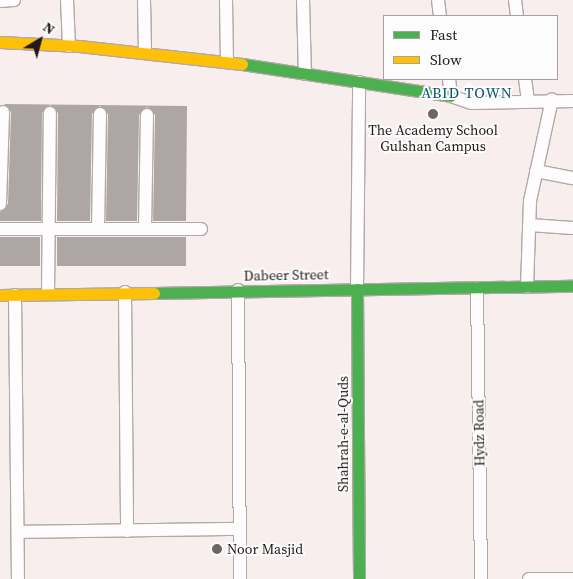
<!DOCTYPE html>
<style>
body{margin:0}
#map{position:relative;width:573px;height:579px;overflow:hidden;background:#f8eeee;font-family:"Source Serif 4",serif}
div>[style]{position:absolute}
.building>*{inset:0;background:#aea5a5;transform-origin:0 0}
.roads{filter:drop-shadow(1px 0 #b1a8a8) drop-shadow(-1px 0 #b1a8a8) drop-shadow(0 1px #b1a8a8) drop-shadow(0 -1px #b1a8a8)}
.street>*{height:12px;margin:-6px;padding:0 6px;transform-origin:6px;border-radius:6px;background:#fefcfc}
.fast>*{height:11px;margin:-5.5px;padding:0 5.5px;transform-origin:5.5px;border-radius:5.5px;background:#4caf50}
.slow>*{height:11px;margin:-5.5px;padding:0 5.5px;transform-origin:5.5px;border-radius:5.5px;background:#ffc107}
.dots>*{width:14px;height:14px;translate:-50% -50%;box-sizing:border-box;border:2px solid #fcfcfc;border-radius:50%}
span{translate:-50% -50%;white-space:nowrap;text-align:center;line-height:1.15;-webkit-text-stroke:4px #fcfcfc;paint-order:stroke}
.poi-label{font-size:14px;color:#231919}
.left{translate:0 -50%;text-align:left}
.street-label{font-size:14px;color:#231919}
.neighbourhood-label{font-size:15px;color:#07546f;letter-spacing:1px}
.legend{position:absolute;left:383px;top:15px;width:175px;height:65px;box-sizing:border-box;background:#fcfcfc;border:1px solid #a5a1a1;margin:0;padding:6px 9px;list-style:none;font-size:15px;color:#231919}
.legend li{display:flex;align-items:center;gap:10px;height:25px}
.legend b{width:25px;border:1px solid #a5a1a1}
.north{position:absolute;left:15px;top:15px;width:50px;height:50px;-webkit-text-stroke:4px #fcfcfc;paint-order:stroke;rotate:37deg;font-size:14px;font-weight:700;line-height:20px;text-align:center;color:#231919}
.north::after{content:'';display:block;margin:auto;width:18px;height:22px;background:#231919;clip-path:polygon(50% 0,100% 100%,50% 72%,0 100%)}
</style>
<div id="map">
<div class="building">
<div style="clip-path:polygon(4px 104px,187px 106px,186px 221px,153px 221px,155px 115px,147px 107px,139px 115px,137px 221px,106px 221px,108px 114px,100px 106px,92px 114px,90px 221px,57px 221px,58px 113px,50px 105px,42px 113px,41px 221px,0 221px,0 212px,8px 204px,11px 112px)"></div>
<div style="left:0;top:237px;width:40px;height:29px"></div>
<div style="left:57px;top:237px;width:129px;height:29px"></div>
</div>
<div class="roads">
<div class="street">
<div style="left:67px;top:0;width:46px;rotate:87.5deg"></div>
<div style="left:144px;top:0;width:53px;rotate:88.9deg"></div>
<div style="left:226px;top:0;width:62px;rotate:89.1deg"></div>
<div style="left:303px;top:0;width:74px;rotate:88.5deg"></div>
<div style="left:438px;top:0;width:16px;rotate:83deg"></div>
<div style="left:515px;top:0;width:16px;rotate:83deg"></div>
<div style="left:0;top:1px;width:14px;rotate:-4deg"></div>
<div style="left:449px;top:79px;width:17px;rotate:83deg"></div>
<div style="left:451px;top:96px;width:21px;rotate:19deg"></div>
<div style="left:471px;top:103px;width:102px;rotate:-1.1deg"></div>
<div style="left:525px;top:79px;width:21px;rotate:82deg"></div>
<div style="left:536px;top:171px;width:38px;rotate:11deg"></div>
<div style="left:0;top:204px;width:92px;rotate:-88.1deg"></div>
<div style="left:529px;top:225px;width:44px;rotate:3.9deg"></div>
<div style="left:0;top:229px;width:201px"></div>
<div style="left:98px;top:229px;width:115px;rotate:-89deg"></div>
<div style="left:145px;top:229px;width:114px;rotate:-89deg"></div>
<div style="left:527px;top:287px;width:86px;rotate:-88deg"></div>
<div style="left:530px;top:201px;width:104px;rotate:-77.8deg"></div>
<div style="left:477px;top:288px;width:291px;rotate:89.2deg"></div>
<div style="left:357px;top:289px;width:207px;rotate:-89.4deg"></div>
<div style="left:238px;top:290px;width:289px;rotate:89.6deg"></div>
<div style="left:125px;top:292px;width:239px;rotate:89.5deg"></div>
<div style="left:48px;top:293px;width:180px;rotate:-89.4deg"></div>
<div style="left:15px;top:295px;width:284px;rotate:89.4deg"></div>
<div style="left:18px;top:532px;width:221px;rotate:-0.8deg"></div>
<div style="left:529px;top:579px;width:44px"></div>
</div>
<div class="fast">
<div style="left:242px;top:64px;width:211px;rotate:8.7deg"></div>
<div style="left:357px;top:289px;width:290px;rotate:89.6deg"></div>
<div style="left:154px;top:293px;width:419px;rotate:-1deg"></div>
</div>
<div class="slow">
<div style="left:0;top:42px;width:79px;rotate:2.9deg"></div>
<div style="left:79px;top:46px;width:164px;rotate:6.3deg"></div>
<div style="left:0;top:295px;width:154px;rotate:-0.7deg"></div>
</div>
</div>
<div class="dots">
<div style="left:433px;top:114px;background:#6e6464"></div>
<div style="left:217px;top:549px;background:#6e6464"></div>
</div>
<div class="poi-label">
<span style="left:433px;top:138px">The Academy School<br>Gulshan Campus</span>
<span class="left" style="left:227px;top:549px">Noor Masjid</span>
</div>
<div class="street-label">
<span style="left:286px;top:275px;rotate:-1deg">Dabeer Street</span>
<span style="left:479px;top:433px;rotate:-91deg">Hydz Road</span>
<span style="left:343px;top:434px;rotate:-90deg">Shahrah-e-al-Quds</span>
</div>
<div class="neighbourhood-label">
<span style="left:467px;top:93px">ABID TOWN</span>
</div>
<ul class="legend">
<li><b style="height:6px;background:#4caf50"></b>Fast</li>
<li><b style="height:6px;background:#ffc107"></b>Slow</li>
</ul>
<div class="north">N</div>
</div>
